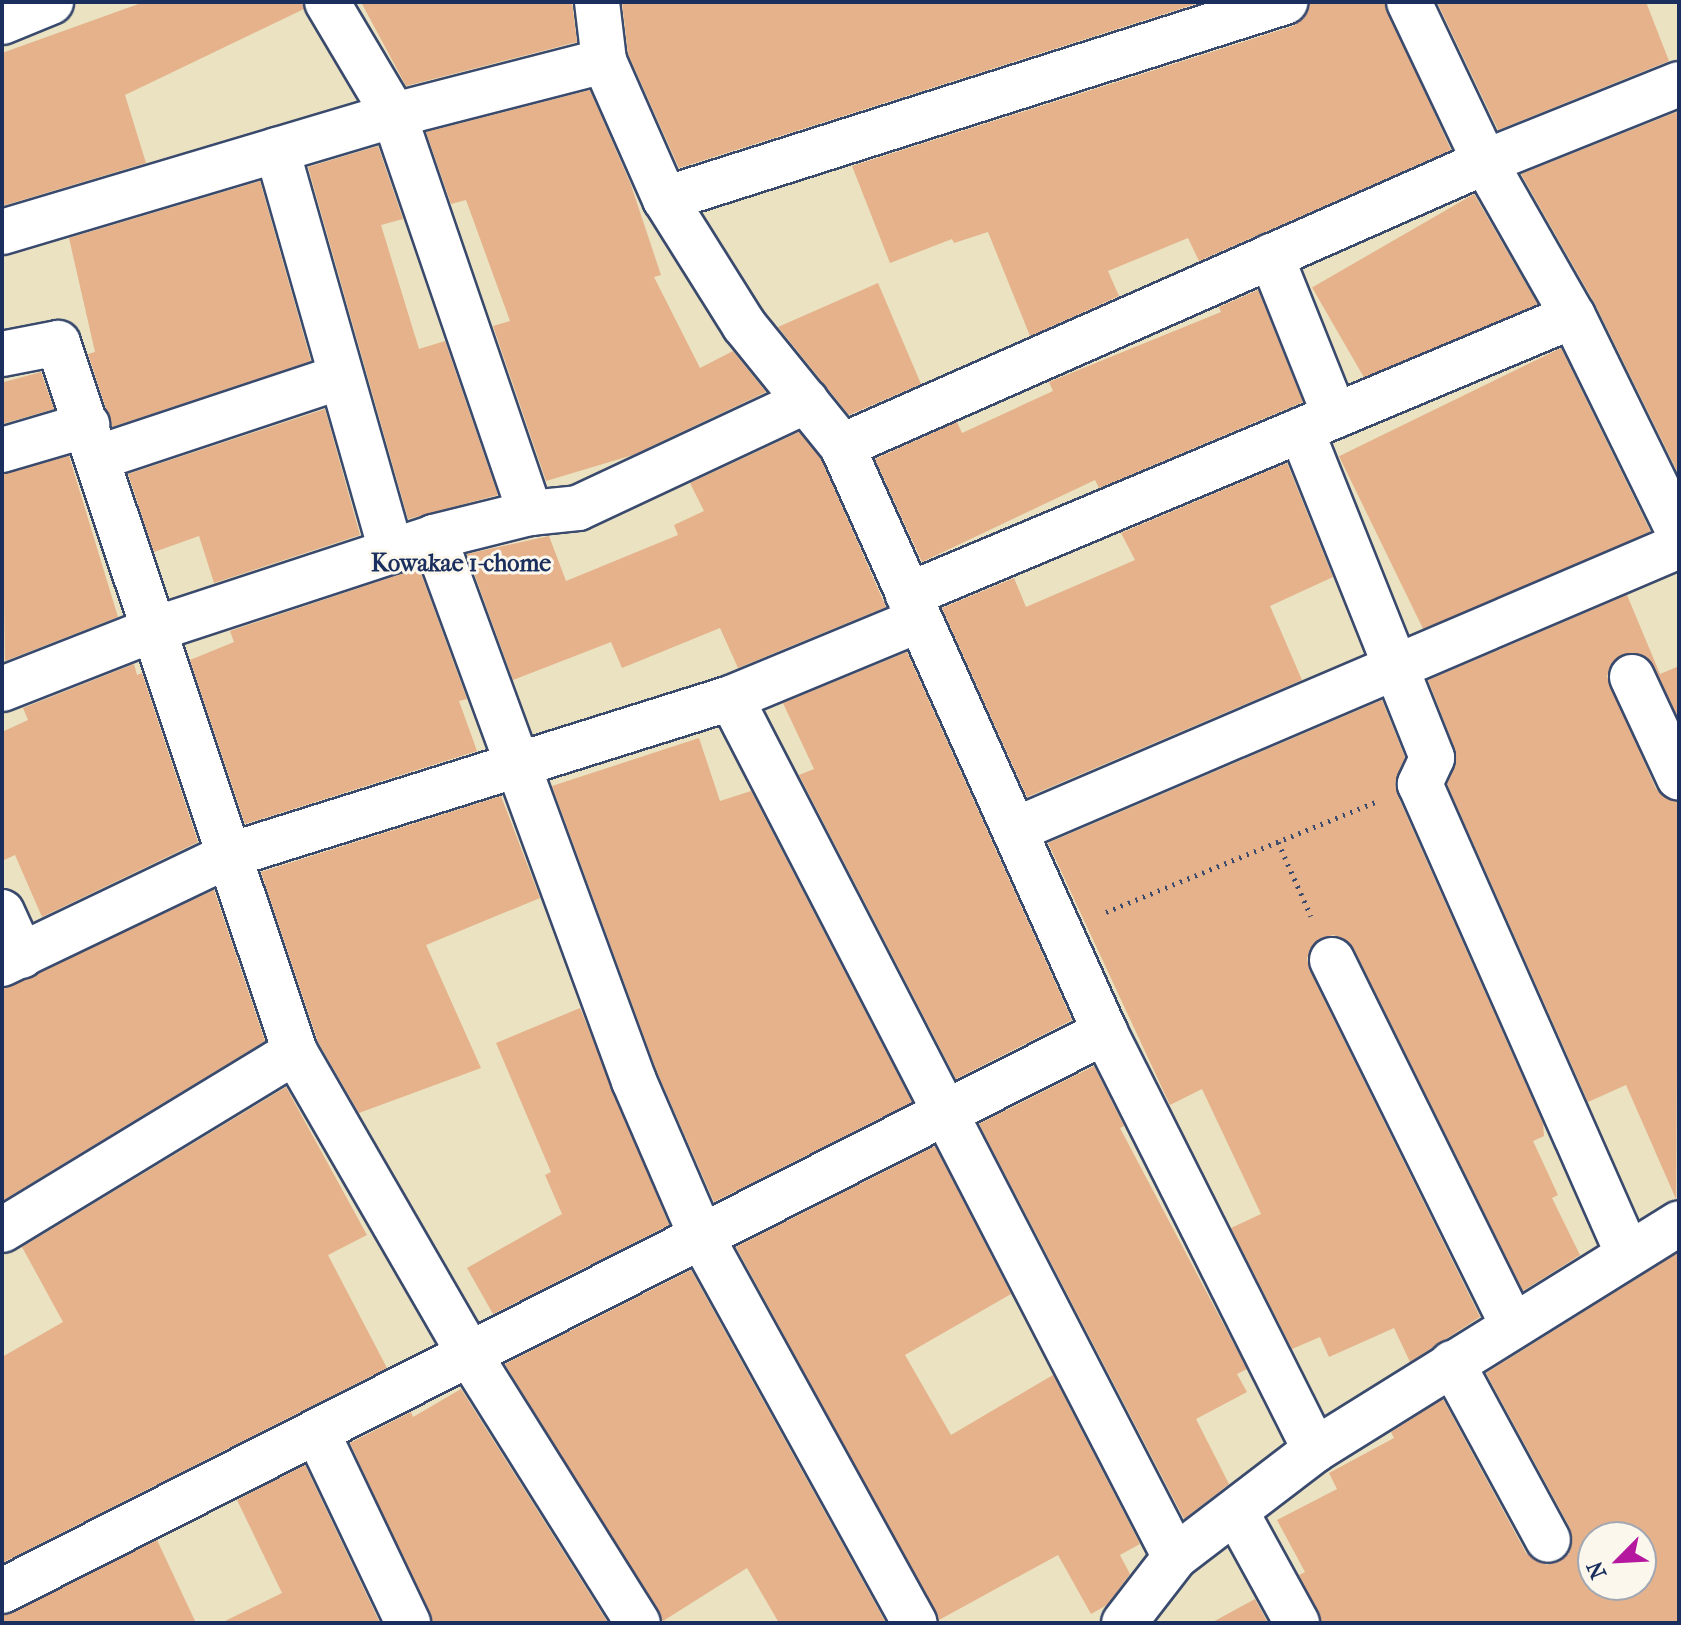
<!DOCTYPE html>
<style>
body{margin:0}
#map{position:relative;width:1681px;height:1625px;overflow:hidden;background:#eae2c1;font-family:"IM FELL French Canon",serif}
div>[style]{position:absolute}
.building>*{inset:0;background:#e5b28c;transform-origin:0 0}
.path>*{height:5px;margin-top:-2.5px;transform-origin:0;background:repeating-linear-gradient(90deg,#3a4a6d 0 2px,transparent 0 8px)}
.roads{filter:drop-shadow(2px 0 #3a4a6d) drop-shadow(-2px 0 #3a4a6d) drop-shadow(0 2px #3a4a6d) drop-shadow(0 -2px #3a4a6d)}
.minor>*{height:44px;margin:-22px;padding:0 22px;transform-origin:22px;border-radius:22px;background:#fff}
span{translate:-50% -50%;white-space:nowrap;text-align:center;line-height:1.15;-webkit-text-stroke:6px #fbf7ec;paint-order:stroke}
.neighbourhood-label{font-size:24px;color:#1b2f5e;font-weight:700}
.frame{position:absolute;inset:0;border:4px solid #1b2f5e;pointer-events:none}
.north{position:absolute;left:1577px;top:1521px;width:80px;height:80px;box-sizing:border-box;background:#fbf7ec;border:2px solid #a1a7b3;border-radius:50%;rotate:246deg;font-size:22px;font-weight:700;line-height:32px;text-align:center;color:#1b2f5e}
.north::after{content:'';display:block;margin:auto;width:28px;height:36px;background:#b5179e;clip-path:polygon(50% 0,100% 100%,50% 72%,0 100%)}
</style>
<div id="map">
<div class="building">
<div style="clip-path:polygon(144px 2px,302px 2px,304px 9px,125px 95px,146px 163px,2px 206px,2px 53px)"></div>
<div style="clip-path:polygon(361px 2px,572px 2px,577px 42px,406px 86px)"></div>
<div style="clip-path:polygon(622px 2px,1202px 2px,679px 168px,628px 54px)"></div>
<div style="clip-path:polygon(1309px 2px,1384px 2px,1451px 150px,1199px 261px,1188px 238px,1108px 271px,1119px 296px,1030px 336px,988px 232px,954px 243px,952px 239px,890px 263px,852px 166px,1293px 26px,1304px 18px)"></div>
<div style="clip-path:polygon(1437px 2px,1646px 2px,1669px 61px,1498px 130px)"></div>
<div style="clip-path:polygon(590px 90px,631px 185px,661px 275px,654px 277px,700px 368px,733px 351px,766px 392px,633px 455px,546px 481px,493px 326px,510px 321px,466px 200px,451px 204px,426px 132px)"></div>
<div style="clip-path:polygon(1679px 111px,1679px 475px,1595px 304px,1521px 174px)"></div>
<div style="clip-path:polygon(378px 146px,403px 219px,381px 225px,419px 349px,445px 341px,498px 495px,408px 519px,308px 167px)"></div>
<div style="clip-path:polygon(260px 181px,311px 361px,112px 427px,88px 354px,95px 352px,69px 238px)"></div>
<div style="left:1474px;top:194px;width:127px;height:187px;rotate:60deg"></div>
<div style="clip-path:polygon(878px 283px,921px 384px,849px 415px,778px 327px)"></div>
<div style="clip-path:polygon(1258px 290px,1303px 402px,1099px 488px,1095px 480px,922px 562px,875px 459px,957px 422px,962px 433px,1053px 391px,1049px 382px,1221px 312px,1219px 307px)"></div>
<div style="left:1561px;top:348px;width:204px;height:247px;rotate:64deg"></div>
<div style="clip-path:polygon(41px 372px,54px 409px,2px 424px,4px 382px)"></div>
<div style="clip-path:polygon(325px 409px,360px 535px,214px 583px,199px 536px,154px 552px,128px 474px)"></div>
<div style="clip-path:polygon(799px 432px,821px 459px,886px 607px,738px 668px,720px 628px,622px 668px,611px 642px,513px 680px,467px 554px,549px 536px,566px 581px,678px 535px,674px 525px,704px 511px,690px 483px)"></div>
<div style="clip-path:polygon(69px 456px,118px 617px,5px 661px,2px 474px)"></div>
<div style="clip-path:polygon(1287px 463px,1333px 577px,1270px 606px,1302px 680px,1027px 797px,942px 608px,1014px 578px,1026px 607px,1135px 560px,1121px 533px)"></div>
<div style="clip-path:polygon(419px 568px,467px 699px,459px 701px,477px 751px,245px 824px,190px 660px,234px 642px,230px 631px)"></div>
<div style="clip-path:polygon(1627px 595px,1660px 674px,1679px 666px,1679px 719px,1646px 656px,1621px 655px,1607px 676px,1656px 789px,1679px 803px,1676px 1199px,1626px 1085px,1588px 1102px,1447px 784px,1455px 749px,1428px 680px)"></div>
<div style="clip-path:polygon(907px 652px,1072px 1020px,956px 1079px,799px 775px,814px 769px,783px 703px)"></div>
<div style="clip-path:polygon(134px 664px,137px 675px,142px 673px,198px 842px,42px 917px,15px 855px,2px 861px,2px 732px,28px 720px,23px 708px)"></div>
<div style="clip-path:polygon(1382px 700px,1405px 757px,1395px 783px,1397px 794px,1543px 1123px,1544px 1136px,1533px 1141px,1558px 1195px,1552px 1198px,1580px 1255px,1523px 1291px,1354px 949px,1334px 935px,1320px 938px,1307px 958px,1310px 971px,1480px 1317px,1410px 1362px,1394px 1328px,1329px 1357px,1320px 1337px,1292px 1349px,1231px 1228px,1261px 1214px,1202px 1089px,1170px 1105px,1048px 843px)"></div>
<div style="clip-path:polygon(699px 738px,720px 801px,751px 791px,912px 1102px,714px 1202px,657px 1072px,552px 786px)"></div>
<div style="clip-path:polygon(501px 796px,540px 898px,426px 945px,481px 1068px,359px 1113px,318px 1042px,261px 872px)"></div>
<div style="clip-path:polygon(214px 890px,265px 1041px,2px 1201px,2px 989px)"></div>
<div style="clip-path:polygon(580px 1008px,669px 1225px,493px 1314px,467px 1268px,562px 1214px,545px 1175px,551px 1172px,496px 1043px)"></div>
<div style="clip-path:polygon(1094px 1066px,1124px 1126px,1120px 1128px,1247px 1369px,1237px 1374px,1247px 1392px,1196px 1419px,1229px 1484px,1184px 1519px,979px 1124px)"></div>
<div style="clip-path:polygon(286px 1087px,367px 1235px,328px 1255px,387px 1368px,2px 1563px,2px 1357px,63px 1322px,22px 1247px)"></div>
<div style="clip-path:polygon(935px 1146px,1011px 1294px,905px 1355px,951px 1435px,1053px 1375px,1140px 1544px,1120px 1555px,1130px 1574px,1107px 1605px,1091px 1614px,1058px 1555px,939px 1620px,736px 1247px)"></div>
<div style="clip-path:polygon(evenodd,1679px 1252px,1679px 1623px,1322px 1623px,1299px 1575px,1305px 1572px,1277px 1520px,1337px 1489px,1329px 1473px,1394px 1438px,1391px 1432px,1443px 1399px,1526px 1553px,1547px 1565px,1569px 1554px,1570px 1528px,1486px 1373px,1679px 1252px,1593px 1537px,1641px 1537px,1641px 1585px,1593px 1585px,1593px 1537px)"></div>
<div style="clip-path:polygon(691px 1270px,886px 1623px,779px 1623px,747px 1568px,663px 1621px,505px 1364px)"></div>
<div style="clip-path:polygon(461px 1389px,608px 1623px,433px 1623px,350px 1443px,411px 1412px,413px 1417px)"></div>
<div style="clip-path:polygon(305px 1465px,380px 1623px,221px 1623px,282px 1593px,237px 1500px)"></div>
<div style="clip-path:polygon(157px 1540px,196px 1623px,2px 1623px,2px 1616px)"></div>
<div style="clip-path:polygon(1255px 1599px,1268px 1623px,1211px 1623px)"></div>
</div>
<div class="path">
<div style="left:1278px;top:842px;width:81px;rotate:66deg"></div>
<div style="left:1106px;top:912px;width:291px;rotate:-22.2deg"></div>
</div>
<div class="roads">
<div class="minor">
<div style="left:327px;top:2px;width:131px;rotate:59.3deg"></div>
<div style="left:394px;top:115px;width:421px;rotate:71.1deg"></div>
<div style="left:530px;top:513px;width:99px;rotate:166deg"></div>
<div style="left:434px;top:537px;width:580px;rotate:69.81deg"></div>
<div style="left:634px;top:1081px;width:169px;rotate:66.6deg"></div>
<div style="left:701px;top:1236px;width:442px;rotate:61.1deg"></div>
<div style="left:597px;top:2px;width:59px;rotate:83.2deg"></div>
<div style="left:604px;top:61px;width:151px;rotate:66.2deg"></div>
<div style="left:665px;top:199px;width:149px;rotate:57.9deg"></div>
<div style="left:744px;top:325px;width:156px;rotate:51deg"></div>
<div style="left:1409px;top:2px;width:177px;rotate:64.6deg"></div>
<div style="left:1485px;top:162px;width:177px;rotate:60.3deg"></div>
<div style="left:1573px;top:316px;width:241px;rotate:63.9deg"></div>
<div style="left:2px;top:22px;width:53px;rotate:-22.2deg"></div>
<div style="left:277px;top:150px;width:417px;rotate:74.1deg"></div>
<div style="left:665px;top:199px;width:651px;rotate:-17.63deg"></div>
<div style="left:2px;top:232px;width:409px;rotate:-16.6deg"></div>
<div style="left:394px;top:115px;width:217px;rotate:-14.4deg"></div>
<div style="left:1271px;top:256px;width:172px;rotate:68.2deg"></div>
<div style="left:2px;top:354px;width:57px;rotate:-11.1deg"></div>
<div style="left:58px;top:343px;width:748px;rotate:71.52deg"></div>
<div style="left:295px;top:1052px;width:352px;rotate:60deg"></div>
<div style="left:471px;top:1357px;width:314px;rotate:57.9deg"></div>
<div style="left:1301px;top:430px;width:353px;rotate:68.2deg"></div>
<div style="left:1432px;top:758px;width:29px;rotate:115deg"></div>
<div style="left:1420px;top:784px;width:512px;rotate:66.14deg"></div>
<div style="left:2px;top:450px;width:89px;rotate:-16.4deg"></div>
<div style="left:97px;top:458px;width:257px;rotate:-18.4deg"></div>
<div style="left:530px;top:513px;width:48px;rotate:-5.9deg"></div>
<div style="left:578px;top:508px;width:252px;rotate:-25.1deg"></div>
<div style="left:908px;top:595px;width:721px;rotate:-22.76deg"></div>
<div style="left:1632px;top:677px;width:111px;rotate:65deg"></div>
<div style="left:2px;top:689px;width:164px;rotate:-21.4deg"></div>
<div style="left:155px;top:629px;width:294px;rotate:-18.2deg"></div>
<div style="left:731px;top:698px;width:967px;rotate:62.67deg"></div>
<div style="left:1017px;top:829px;width:720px;rotate:-23.15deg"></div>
<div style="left:2px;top:912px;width:48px;rotate:65.6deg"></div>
<div style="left:1332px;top:960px;width:407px;rotate:63.7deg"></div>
<div style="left:2px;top:964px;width:250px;rotate:-25.6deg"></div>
<div style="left:227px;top:856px;width:528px;rotate:-17.41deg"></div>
<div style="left:731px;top:698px;width:204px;rotate:-22.5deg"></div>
<div style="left:2px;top:1230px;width:343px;rotate:-31.3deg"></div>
<div style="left:1452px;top:1363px;width:201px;rotate:61.5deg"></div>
<div style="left:317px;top:1432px;width:212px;rotate:64.5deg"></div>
<div style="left:1315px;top:1450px;width:468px;rotate:-116.7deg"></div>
<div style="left:1105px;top:1032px;width:642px;rotate:-114.17deg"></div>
<div style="left:842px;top:446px;width:703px;rotate:-23.83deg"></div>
<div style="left:1485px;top:162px;width:209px;rotate:-21.9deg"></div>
<div style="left:1236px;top:1512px;width:127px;rotate:61.2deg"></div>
<div style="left:2px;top:1591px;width:1237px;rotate:-26.88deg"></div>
<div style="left:1124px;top:1623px;width:83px;rotate:-52.3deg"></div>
<div style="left:1175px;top:1557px;width:176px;rotate:-37.4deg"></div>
<div style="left:1315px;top:1450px;width:429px;rotate:-31.9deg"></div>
</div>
</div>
<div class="neighbourhood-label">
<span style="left:461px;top:564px">Kowakae 1-chome</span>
</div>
<div class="frame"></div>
<div class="north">N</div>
</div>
